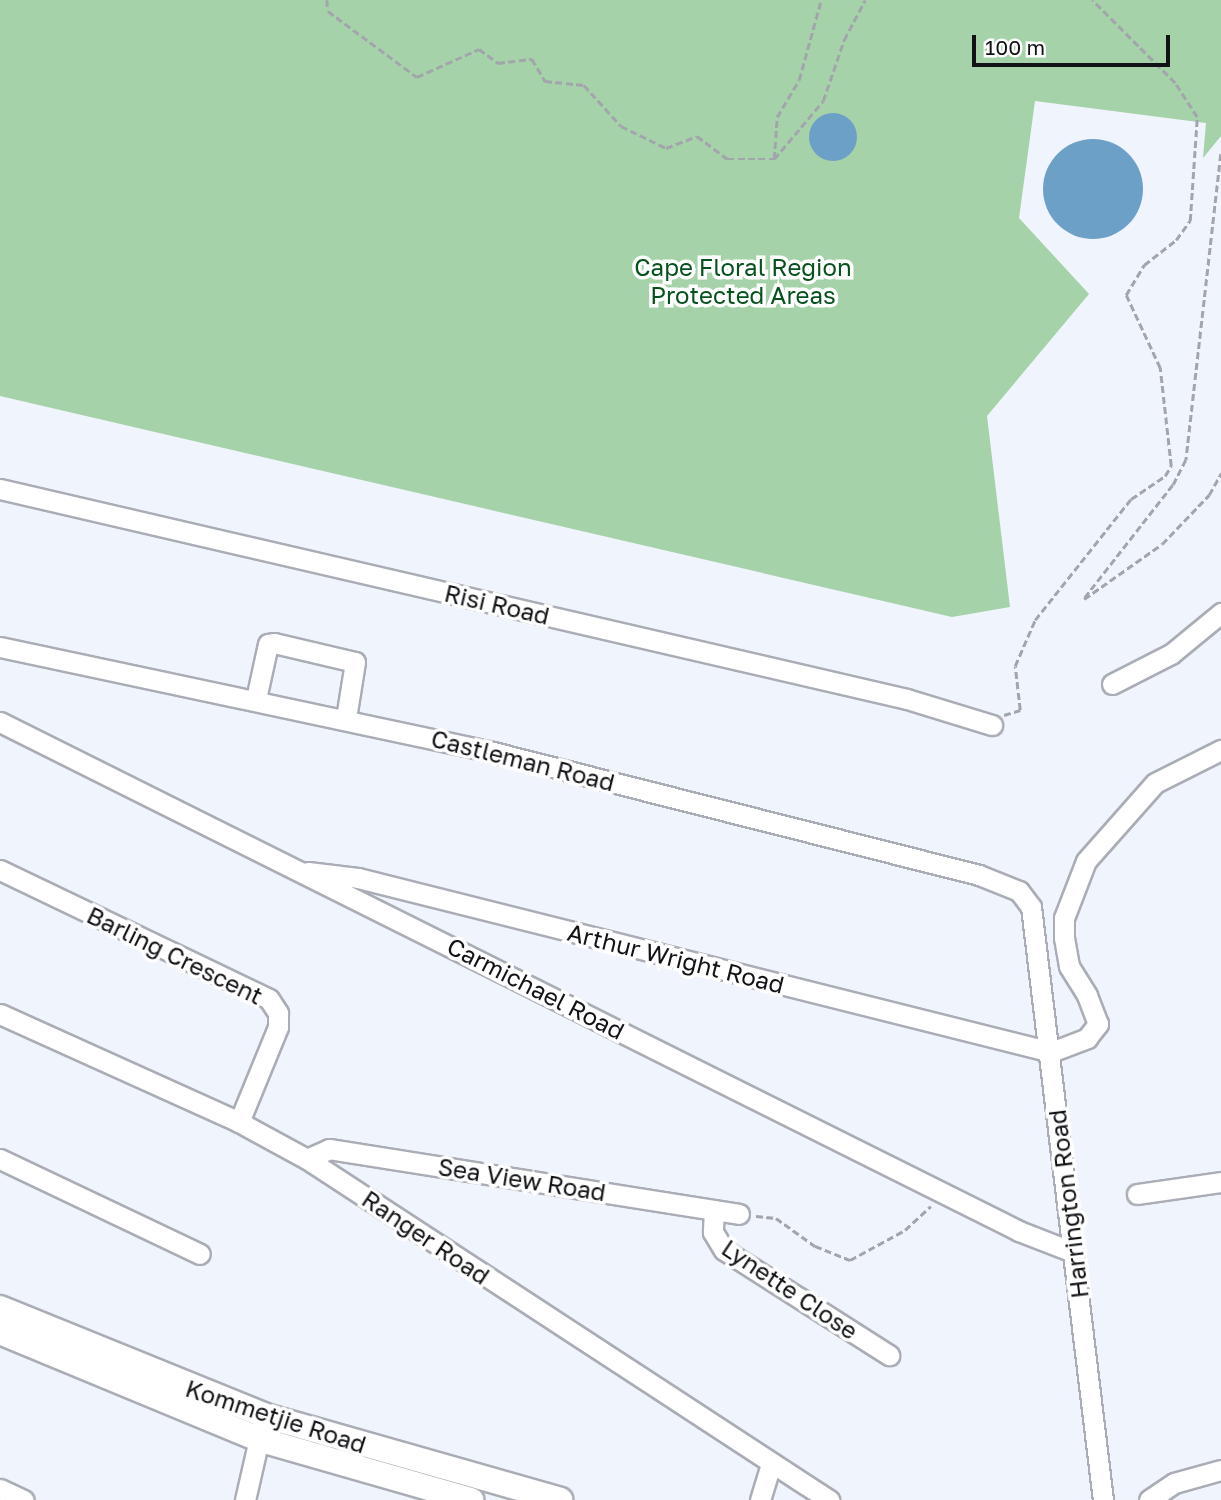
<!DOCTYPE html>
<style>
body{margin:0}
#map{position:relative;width:1221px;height:1500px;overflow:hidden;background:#f0f4fc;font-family:"Golos Text",sans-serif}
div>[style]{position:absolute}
.green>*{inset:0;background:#a5d2a9}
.water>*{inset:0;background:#6da0c6}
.round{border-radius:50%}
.path>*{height:2.5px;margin-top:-1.25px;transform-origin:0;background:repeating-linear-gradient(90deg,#a2a5ab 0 7px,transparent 0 10.5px)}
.roads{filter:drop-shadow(2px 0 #aaadb5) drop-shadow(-2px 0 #aaadb5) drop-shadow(0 2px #aaadb5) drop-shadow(0 -2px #aaadb5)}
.minor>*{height:19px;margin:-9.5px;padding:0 9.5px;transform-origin:9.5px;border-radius:9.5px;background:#fff}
.major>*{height:24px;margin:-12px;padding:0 12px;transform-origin:12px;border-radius:12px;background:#fff}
span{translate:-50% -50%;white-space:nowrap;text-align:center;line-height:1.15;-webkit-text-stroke:7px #fff;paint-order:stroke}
.park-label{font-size:24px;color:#06511c}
.street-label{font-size:24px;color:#111215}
.scale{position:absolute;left:972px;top:35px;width:198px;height:32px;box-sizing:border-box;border:4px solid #111215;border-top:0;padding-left:9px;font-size:21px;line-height:24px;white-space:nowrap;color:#111215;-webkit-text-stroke:5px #fff;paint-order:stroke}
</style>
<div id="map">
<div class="green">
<div style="clip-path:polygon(0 0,1221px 0,1221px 136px,1203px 158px,1206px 123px,1035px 101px,1019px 218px,1089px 294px,987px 416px,1010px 607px,952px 617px,0 396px)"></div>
</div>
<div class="water">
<div class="round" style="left:809px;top:113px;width:48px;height:48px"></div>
<div class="round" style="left:1043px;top:139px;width:100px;height:100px"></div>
</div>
<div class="path">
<div style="left:327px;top:0;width:11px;rotate:85deg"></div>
<div style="left:328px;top:11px;width:111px;rotate:36.6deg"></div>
<div style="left:417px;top:77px;width:68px;rotate:-24.3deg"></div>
<div style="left:479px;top:49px;width:24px;rotate:36deg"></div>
<div style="left:498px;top:63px;width:34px;rotate:-7deg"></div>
<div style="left:532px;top:59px;width:26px;rotate:59deg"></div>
<div style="left:545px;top:81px;width:39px;rotate:6deg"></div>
<div style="left:584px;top:85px;width:55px;rotate:47.9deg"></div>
<div style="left:621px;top:126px;width:50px;rotate:26.1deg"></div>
<div style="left:666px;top:148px;width:33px;rotate:-21deg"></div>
<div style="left:697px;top:136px;width:38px;rotate:37deg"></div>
<div style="left:727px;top:159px;width:47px"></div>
<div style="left:774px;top:159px;width:76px;rotate:-49.8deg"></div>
<div style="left:823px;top:101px;width:65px;rotate:-71deg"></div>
<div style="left:844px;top:40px;width:45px;rotate:-62.3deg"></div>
<div style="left:1221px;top:154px;width:308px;rotate:96.5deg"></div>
<div style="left:1186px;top:460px;width:28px;rotate:117deg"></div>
<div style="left:1173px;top:485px;width:145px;rotate:128deg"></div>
<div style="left:1084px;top:599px;width:95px;rotate:-35.2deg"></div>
<div style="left:1162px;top:544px;width:68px;rotate:-46.2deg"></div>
<div style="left:1209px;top:495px;width:25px;rotate:-61deg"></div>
<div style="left:774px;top:159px;width:42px;rotate:-85.9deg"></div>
<div style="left:777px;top:117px;width:43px;rotate:-59.3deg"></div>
<div style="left:799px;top:80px;width:83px;rotate:-74.6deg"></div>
<div style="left:1004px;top:715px;width:17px;rotate:-17deg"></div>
<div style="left:1020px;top:710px;width:44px;rotate:-96.5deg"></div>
<div style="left:1015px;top:666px;width:50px;rotate:-66.5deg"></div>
<div style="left:1035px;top:620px;width:154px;rotate:-51.6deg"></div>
<div style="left:1131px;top:499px;width:41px;rotate:-34.1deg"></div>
<div style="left:1165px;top:476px;width:12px;rotate:-59deg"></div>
<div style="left:1171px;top:466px;width:99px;rotate:-96.4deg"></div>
<div style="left:1160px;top:368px;width:81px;rotate:-115deg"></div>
<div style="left:1126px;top:295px;width:35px;rotate:-59deg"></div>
<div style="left:1144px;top:265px;width:41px;rotate:-38deg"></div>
<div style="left:1176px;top:240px;width:24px;rotate:-54deg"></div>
<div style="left:1190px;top:221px;width:104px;rotate:-86.1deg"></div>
<div style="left:1197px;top:117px;width:40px;rotate:-122.9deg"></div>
<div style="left:1175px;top:83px;width:117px;rotate:-135deg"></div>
<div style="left:756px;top:1216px;width:20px;rotate:6deg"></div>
<div style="left:776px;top:1218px;width:48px;rotate:35.7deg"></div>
<div style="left:815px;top:1246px;width:38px;rotate:22deg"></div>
<div style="left:850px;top:1260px;width:63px;rotate:-28.6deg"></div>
<div style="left:905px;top:1230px;width:35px;rotate:-43deg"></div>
</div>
<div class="roads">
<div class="minor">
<div style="left:0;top:489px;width:931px;rotate:13.04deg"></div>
<div style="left:907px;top:699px;width:89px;rotate:17deg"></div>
<div style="left:0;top:647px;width:504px;rotate:12.02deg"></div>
<div style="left:493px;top:752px;width:501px;rotate:14.2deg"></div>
<div style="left:979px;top:875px;width:43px;rotate:21.8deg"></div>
<div style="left:1019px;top:891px;width:20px;rotate:53deg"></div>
<div style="left:1031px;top:907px;width:597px;rotate:83.08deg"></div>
<div style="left:1112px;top:684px;width:66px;rotate:-27deg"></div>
<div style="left:1171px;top:654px;width:65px;rotate:-39.4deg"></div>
<div style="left:256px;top:699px;width:56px;rotate:-77.7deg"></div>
<div style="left:268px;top:644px;width:6px;rotate:-9deg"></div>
<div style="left:274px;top:643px;width:83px;rotate:13.2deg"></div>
<div style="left:355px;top:662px;width:57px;rotate:99.1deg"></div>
<div style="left:0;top:722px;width:1139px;rotate:26.54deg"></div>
<div style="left:1019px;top:1231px;width:58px;rotate:21.3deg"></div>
<div style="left:0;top:870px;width:298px;rotate:25.6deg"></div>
<div style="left:269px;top:999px;width:17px;rotate:57deg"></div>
<div style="left:278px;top:1013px;width:14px;rotate:90deg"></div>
<div style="left:278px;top:1027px;width:103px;rotate:112.3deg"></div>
<div style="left:308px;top:872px;width:50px;rotate:6.8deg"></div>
<div style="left:358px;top:878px;width:715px;rotate:14.09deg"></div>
<div style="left:1051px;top:1052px;width:39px;rotate:-21deg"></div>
<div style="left:1087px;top:1038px;width:18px;rotate:-52deg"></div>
<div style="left:1098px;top:1024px;width:31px;rotate:-111deg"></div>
<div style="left:1087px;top:995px;width:34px;rotate:-122deg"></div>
<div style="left:1069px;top:966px;width:28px;rotate:-100deg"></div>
<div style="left:1064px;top:938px;width:20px;rotate:-90deg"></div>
<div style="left:1064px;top:918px;width:61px;rotate:-68.9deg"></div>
<div style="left:1086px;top:861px;width:104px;rotate:-48.5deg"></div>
<div style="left:1155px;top:783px;width:74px;rotate:-26.6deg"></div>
<div style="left:0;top:1014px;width:262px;rotate:24.3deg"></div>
<div style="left:239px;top:1122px;width:77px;rotate:28.6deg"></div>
<div style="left:307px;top:1159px;width:624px;rotate:33.15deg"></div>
<div style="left:0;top:1159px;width:221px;rotate:25.4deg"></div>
<div style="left:307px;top:1159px;width:24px;rotate:-24deg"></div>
<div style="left:329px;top:1149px;width:415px;rotate:9deg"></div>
<div style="left:1137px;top:1194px;width:85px;rotate:-8.1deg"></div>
<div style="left:714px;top:1210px;width:22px;rotate:93deg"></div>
<div style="left:713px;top:1232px;width:21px;rotate:59deg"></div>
<div style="left:724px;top:1250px;width:196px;rotate:32.5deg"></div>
<div style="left:0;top:1489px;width:26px;rotate:25deg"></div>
<div style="left:245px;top:1500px;width:76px;rotate:-77.1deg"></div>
<div style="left:760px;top:1500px;width:39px;rotate:-73deg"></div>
<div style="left:1149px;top:1500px;width:30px;rotate:-34deg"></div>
<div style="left:1174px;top:1483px;width:49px;rotate:-15.5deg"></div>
</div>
<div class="major">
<div style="left:0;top:1308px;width:287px;rotate:22.1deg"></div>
<div style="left:266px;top:1416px;width:306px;rotate:15.9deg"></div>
<div style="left:0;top:1332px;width:279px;rotate:22.5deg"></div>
<div style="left:258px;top:1439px;width:222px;rotate:16deg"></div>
</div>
</div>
<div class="park-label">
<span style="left:743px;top:281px">Cape Floral Region<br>Protected Areas</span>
</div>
<div class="street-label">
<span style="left:497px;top:604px;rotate:13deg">Risi Road</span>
<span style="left:523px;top:760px;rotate:14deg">Castleman Road</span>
<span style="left:175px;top:955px;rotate:26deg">Barling Crescent</span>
<span style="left:676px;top:958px;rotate:14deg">Arthur Wright Road</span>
<span style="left:536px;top:988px;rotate:27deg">Carmichael Road</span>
<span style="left:522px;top:1179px;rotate:9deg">Sea View Road</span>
<span style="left:1068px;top:1204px;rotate:-97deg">Harrington Road</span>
<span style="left:426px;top:1237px;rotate:34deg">Ranger Road</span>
<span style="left:790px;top:1289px;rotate:34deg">Lynette Close</span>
<span style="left:276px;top:1416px;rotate:18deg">Kommetjie Road</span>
</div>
<div class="scale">100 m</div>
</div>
